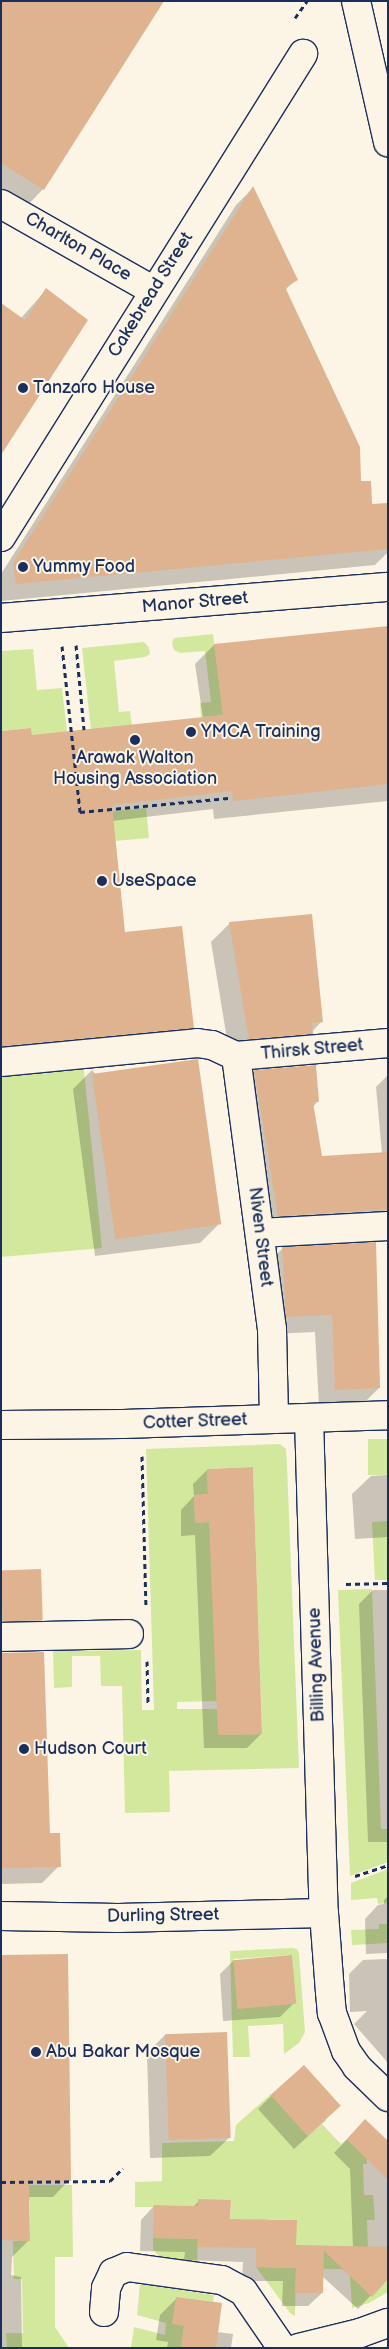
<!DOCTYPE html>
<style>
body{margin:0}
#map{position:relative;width:389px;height:2349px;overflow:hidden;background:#fcf5e5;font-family:"Balsamiq Sans",sans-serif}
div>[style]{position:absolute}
.green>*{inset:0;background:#d2e99d;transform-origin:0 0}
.shadow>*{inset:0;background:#0003}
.building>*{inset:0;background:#dfb38f;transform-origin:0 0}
.path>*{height:3px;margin-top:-1.5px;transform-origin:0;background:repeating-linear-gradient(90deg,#1b2f5e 0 5px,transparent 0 9px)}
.roads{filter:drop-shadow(1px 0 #1b2f5e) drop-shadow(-1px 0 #1b2f5e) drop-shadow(0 1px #1b2f5e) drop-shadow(0 -1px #1b2f5e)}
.minor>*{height:28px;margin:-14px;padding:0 14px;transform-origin:14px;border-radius:14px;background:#fcf5e5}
.highway>*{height:28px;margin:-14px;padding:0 14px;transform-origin:14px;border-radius:14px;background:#fcf5e5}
.dots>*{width:14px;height:14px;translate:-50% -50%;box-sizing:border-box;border:2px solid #fcf5e5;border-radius:50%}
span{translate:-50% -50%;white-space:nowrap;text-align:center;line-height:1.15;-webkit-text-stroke:4px #fcf5e5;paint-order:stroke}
.street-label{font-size:18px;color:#1b2f5e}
.poi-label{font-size:18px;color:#1b2f5e}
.left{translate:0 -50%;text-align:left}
.frame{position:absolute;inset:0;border:2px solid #1b2f5e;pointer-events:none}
</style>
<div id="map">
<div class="green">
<div style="clip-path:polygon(213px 634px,223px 715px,201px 717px,200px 703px,211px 702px,205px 651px,180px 653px,174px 650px,172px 643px,174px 638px)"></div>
<div style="clip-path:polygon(144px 642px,149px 648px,150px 654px,145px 657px,114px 661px,119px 712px,130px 711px,132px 725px,91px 730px,82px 648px)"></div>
<div style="clip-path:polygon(33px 649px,37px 690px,62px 688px,67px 732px,32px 736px,31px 728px,1px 731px,1px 651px)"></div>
<div style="clip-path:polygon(146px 808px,149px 838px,115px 841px,86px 814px)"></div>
<div style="clip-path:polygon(83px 1062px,102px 1248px,1px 1257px,1px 1071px)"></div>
<div style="left:368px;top:1439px;width:20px;height:36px"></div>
<div style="clip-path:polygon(evenodd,280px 1444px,286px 1449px,287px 1465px,299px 1768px,169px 1771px,170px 1812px,125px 1813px,122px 1686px,101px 1686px,100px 1656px,72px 1656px,72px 1687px,54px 1688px,53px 1651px,141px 1650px,142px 1710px,154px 1710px,146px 1449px,280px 1444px,253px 1467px,262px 1734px,218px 1735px,218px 1709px,177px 1709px,177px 1702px,217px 1701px,210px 1522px,195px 1523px,194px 1495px,208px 1494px,207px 1469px,253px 1467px)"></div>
<div style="clip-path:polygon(388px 1521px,388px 1580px,375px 1580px,372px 1522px)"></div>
<div style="clip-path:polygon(372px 1589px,381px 1829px,388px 1829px,388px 1862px,350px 1876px,338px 1590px)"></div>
<div style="clip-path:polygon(388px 1869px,388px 1903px,378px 1904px,377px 1898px,351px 1900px,351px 1883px)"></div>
<div style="clip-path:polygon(379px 1924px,388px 1924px,388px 1943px,352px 1945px,351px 1930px,379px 1929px)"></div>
<div style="clip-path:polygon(evenodd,293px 1948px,297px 1949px,299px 1954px,305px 2032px,299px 2043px,284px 2054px,283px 2024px,248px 2026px,250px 2057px,233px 2057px,230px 1951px,293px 1948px,292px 1955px,295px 2004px,233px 1959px,234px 1959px,292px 1955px)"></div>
<div style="clip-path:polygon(271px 2094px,308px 2136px,322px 2124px,341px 2144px,347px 2139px,367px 2159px,367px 2164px,363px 2164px,364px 2195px,373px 2195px,375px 2220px,367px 2220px,368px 2251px,388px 2279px,388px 2292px,369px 2303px,352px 2308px,350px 2275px,342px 2269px,323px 2269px,296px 2245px,296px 2220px,272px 2219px,230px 2224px,231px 2201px,198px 2206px,154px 2205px,154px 2207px,135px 2207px,135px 2182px,162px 2181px,162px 2143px,234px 2141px,236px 2125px)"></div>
<div style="clip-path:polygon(9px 2185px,72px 2185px,73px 2257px,55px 2257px,55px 2327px,69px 2348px,7px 2348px,6px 2333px,23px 2333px,22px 2279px,14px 2279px,13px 2241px,30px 2240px,30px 2200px,10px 2200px)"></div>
<div style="clip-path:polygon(153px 2238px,198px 2239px,197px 2261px,159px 2257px,153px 2249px)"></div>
<div style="clip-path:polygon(256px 2267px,296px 2268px,295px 2316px,290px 2313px)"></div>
<div style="clip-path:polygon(140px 2284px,214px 2295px,213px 2302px,184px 2326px,181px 2348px,131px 2348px,134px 2327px,165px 2335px,166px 2323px,137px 2315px)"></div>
</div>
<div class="shadow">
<div style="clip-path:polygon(1px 1px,162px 1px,43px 189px,26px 207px,1px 191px)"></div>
<div style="clip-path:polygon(253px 188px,296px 280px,285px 290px,360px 482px,371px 505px,388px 504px,388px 552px,375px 565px,1px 601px,1px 574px,236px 205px)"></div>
<div style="clip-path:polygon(46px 290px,1px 453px,21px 318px)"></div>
<div style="clip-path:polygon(388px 627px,388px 801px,214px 819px,213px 809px,112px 821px,124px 933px,193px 1027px,174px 1046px,1px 1063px,1px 732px,31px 736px,203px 718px,195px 664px,214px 645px)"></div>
<div style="clip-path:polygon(230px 923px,322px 1021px,293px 1052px,230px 1057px,211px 942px)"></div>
<div style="clip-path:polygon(92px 1070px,218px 1225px,200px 1243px,95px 1256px,73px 1089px)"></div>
<div style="clip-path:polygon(254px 1071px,318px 1101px,313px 1107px,321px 1157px,382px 1153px,376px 1087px,388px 1075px,388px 1227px,260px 1234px,236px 1090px)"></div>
<div style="clip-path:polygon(375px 1244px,379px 1388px,362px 1405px,319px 1406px,315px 1332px,270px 1334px,265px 1266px,282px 1249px)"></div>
<div style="clip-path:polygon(207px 1470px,261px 1734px,247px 1748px,204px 1748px,195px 1535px,181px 1536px,181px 1510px,194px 1496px,193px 1484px)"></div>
<div style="clip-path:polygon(388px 1475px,388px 1537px,355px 1539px,352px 1494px,371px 1476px)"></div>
<div style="clip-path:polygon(1px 1571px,42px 1620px,24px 1637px,1px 1638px)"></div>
<div style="clip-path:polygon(373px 1590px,388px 1590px,388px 1842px,368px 1842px,359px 1604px)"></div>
<div style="clip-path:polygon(1px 1654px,59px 1866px,42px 1883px,1px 1884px)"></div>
<div style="clip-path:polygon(388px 1896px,388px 1953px,366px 1954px,365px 1919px,378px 1905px,384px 1904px,384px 1900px)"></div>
<div style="clip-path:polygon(1px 1956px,69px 2180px,53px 2197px,28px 2197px,28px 2241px,12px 2257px,11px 2275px,21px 2277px,22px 2348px,1px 2348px)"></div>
<div style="clip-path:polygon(386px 1959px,388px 1961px,388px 2063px,354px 2024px,367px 2011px,350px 2012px,349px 1974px,363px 1960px)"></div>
<div style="clip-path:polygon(234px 1960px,294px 2003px,280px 2017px,223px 2021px,220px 1974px)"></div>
<div style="clip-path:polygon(165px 2035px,229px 2138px,210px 2156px,150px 2158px,147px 2053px)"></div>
<div style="clip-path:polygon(271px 2096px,326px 2120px,294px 2149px,258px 2109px)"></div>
<div style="clip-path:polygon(352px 2134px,388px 2143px,388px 2277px,358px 2309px,322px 2276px,322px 2293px,308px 2306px,282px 2306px,283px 2281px,242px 2281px,243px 2262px,184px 2260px,185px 2252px,140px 2251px,141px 2220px,154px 2206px,193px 2207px,199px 2201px,229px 2220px,295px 2246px,353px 2248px,350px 2169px,334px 2153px)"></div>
<div style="clip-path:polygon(177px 2298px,217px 2332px,233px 2334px,231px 2348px,167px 2348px,168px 2342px,156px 2340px,160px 2315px)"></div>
</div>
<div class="building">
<div style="clip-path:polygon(1px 1px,164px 1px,44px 190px,1px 163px)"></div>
<div style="clip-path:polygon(253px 186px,298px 280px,285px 287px,360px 447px,361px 481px,371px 481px,372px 504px,388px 503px,388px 549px,16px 584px,13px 563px)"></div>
<div style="clip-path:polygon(46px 288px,88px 320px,1px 455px,1px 303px,25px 320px)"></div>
<div style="clip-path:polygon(388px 626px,388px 784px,233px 801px,232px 791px,112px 805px,125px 932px,182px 926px,194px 1028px,1px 1046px,1px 731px,31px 728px,32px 735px,223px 715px,214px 644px)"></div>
<div style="clip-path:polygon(312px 914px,323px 1022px,312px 1023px,313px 1034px,249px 1039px,229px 922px)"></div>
<div style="left:198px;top:1059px;width:167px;height:107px;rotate:82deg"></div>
<div style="clip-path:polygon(316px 1065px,319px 1102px,313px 1102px,322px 1156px,388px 1152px,388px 1209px,278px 1216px,254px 1070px)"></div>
<div style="clip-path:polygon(376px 1242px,380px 1388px,335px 1390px,332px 1315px,286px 1317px,282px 1247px)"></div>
<div style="clip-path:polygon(253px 1467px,262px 1734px,218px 1735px,209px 1522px,195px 1523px,194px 1495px,208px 1494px,207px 1469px)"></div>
<div style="left:41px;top:1569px;width:51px;height:40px;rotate:88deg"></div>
<div style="clip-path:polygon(44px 1652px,50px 1833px,60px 1833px,61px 1867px,1px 1868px,1px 1653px)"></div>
<div style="clip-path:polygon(68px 1954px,71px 2181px,29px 2181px,30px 2241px,1px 2240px,1px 1955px)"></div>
<div style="left:292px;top:1955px;width:49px;height:59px;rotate:85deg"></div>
<div style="left:227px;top:2032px;width:106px;height:62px;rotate:88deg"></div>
<div style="left:304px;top:2065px;width:55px;height:45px;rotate:48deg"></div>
<div style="clip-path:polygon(365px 2119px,388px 2141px,388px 2180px,347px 2139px)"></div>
<div style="clip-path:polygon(198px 2199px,231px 2200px,230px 2219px,297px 2220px,296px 2245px,388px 2247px,388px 2279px,372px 2297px,324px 2251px,323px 2293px,295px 2293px,296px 2268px,256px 2267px,256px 2248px,197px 2247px,198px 2239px,153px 2238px,154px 2205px,198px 2206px)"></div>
<div style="clip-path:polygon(176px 2297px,222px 2303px,216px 2348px,181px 2348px,184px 2326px,172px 2324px)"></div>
</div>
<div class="path">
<div style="left:295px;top:18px;width:21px;rotate:-55deg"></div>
<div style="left:76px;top:645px;width:85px;rotate:84.6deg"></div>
<div style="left:62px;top:646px;width:167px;rotate:83.8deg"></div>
<div style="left:80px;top:812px;width:149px;rotate:-5.4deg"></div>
<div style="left:142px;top:1456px;width:151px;rotate:88.5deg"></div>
<div style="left:346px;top:1584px;width:42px;rotate:-1.4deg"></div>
<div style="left:147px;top:1661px;width:42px;rotate:88.6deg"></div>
<div style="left:355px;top:1876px;width:35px;rotate:-18deg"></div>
<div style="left:1px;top:2182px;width:109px;rotate:-0.5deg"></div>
<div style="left:110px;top:2181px;width:18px;rotate:-45deg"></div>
</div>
<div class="roads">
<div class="minor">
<div style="left:1px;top:204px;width:176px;rotate:29.6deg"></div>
<div style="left:1px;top:537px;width:570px;rotate:-57.98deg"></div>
<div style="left:1px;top:618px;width:388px;rotate:-4.6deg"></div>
<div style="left:236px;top:1056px;width:275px;rotate:82.5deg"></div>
<div style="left:272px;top:1329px;width:90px;rotate:88.7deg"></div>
<div style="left:236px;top:1056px;width:153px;rotate:-4.9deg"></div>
<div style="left:1px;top:1062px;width:197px;rotate:-5.5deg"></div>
<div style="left:197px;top:1043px;width:15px;rotate:8deg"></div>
<div style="left:212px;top:1045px;width:26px;rotate:25deg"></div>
<div style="left:260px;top:1233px;width:128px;rotate:-3.1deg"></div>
<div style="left:309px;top:1418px;width:495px;rotate:88.3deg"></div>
<div style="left:324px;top:1913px;width:79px;rotate:85.7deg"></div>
<div style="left:330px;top:1992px;width:21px;rotate:85deg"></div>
<div style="left:332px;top:2013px;width:40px;rotate:69.8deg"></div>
<div style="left:346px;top:2051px;width:19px;rotate:55deg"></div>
<div style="left:357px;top:2067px;width:43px;rotate:44.1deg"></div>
<div style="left:1px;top:1425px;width:122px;rotate:-0.5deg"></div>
<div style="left:123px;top:1424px;width:265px;rotate:-1.9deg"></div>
<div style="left:1px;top:1637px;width:128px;rotate:-1.3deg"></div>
<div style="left:1px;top:1916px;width:117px;rotate:1deg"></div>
<div style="left:118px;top:1918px;width:206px;rotate:-1.4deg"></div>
<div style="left:104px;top:2312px;width:24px;rotate:-85deg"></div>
<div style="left:106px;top:2288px;width:17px;rotate:-65deg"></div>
<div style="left:113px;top:2273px;width:15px;rotate:-23deg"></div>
<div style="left:127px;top:2267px;width:96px;rotate:7.8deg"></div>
<div style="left:222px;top:2280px;width:24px;rotate:28deg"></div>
<div style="left:243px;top:2291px;width:69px;rotate:55.6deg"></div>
<div style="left:298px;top:2348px;width:64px;rotate:-13.6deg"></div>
<div style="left:360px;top:2333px;width:30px;rotate:-20deg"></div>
</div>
<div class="highway">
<div style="left:356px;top:1px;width:145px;rotate:77.2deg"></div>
</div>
</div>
<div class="dots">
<div style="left:23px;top:388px;background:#1b2f5e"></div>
<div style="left:23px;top:567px;background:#1b2f5e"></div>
<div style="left:191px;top:732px;background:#1b2f5e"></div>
<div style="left:135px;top:740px;background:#1b2f5e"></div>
<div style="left:102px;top:881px;background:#1b2f5e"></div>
<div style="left:24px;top:1749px;background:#1b2f5e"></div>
<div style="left:36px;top:2052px;background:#1b2f5e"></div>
</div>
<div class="street-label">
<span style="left:78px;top:247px;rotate:30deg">Charlton Place</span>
<span style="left:151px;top:295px;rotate:-58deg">Cakebread Street</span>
<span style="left:195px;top:603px;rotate:-5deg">Manor Street</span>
<span style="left:312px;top:1050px;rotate:-5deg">Thirsk Street</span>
<span style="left:260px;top:1237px;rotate:83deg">Niven Street</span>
<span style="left:195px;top:1422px;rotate:-2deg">Cotter Street</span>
<span style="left:317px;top:1665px;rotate:-92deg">Billing Avenue</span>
<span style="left:163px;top:1916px;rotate:-1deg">Durling Street</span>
</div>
<div class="poi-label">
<span class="left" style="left:33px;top:388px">Tanzaro House</span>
<span class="left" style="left:33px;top:567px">Yummy Food</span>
<span class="left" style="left:201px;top:732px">YMCA Training</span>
<span style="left:135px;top:769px">Arawak Walton<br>Housing Association</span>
<span class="left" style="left:112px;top:881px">UseSpace</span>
<span class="left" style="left:34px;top:1749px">Hudson Court</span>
<span class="left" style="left:46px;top:2052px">Abu Bakar Mosque</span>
</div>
<div class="frame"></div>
</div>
